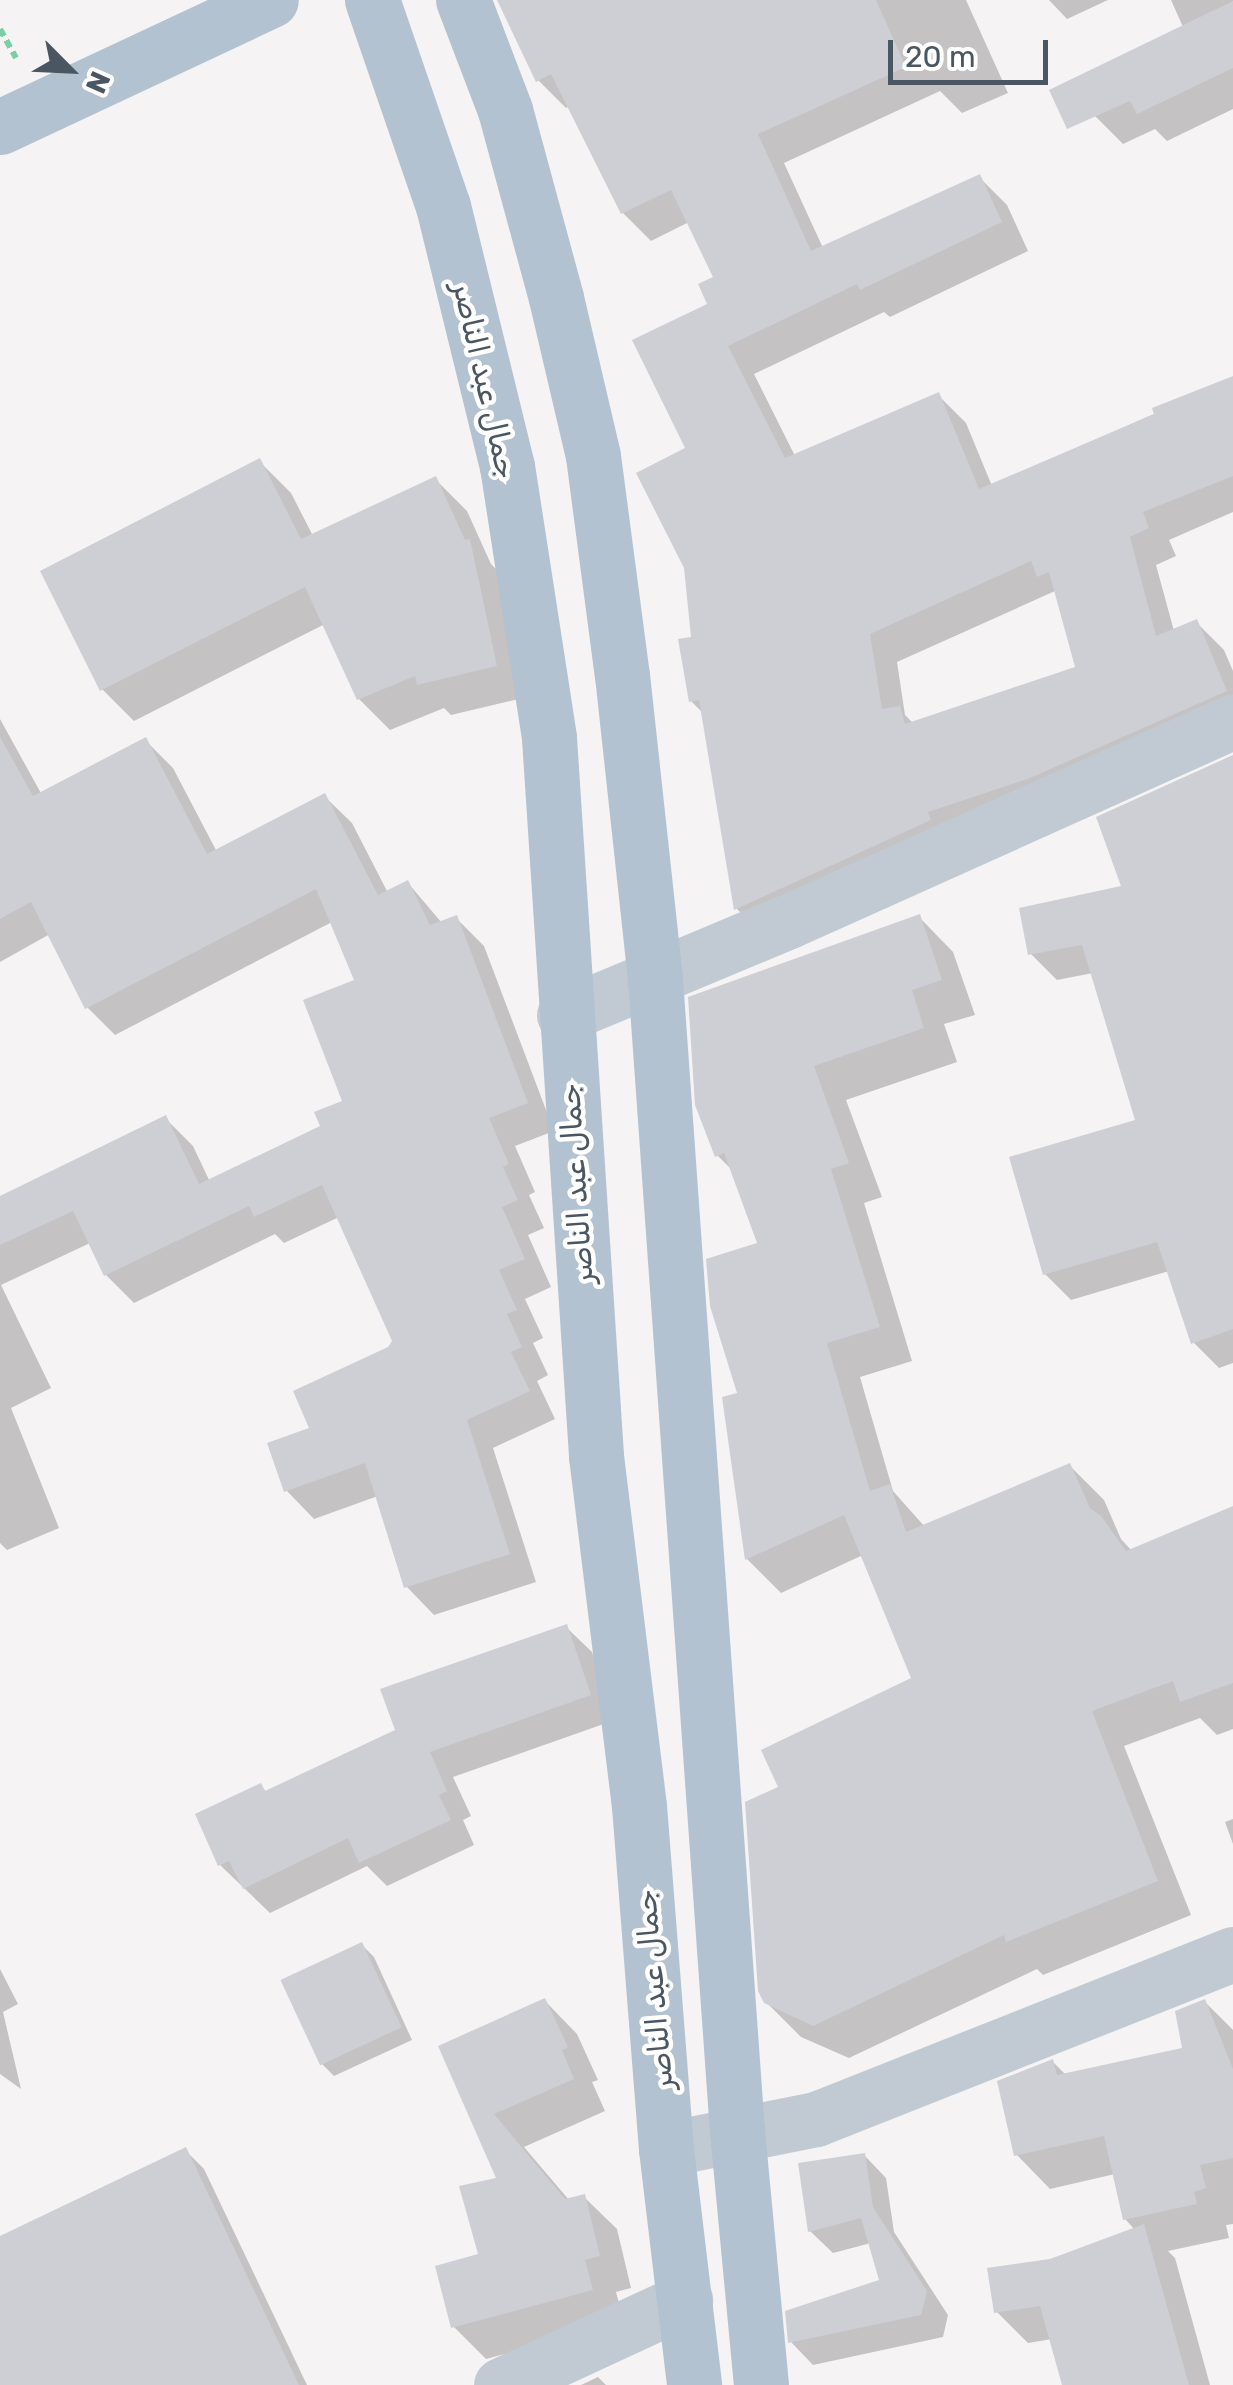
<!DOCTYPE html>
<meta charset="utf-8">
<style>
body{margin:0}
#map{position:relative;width:1233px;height:2385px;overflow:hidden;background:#f5f3f3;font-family:Rubik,Vazirmatn,sans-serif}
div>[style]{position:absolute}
.shadow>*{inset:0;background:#0003}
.building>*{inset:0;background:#cdcfd5;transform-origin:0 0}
.path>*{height:6px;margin-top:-3px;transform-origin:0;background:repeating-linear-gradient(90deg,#7ad0a6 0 8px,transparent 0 13px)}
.minor>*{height:55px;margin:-27.5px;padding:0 27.5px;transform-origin:27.5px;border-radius:27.5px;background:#c1cad2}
.major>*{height:55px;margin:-27.5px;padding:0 27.5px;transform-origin:27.5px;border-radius:27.5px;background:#b3c2d1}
span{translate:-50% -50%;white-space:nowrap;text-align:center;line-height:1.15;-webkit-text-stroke:9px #fff;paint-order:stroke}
.street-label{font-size:30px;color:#4a5661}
.north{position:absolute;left:20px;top:20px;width:100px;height:100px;-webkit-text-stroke:8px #fff;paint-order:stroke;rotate:114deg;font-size:28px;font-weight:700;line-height:40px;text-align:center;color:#4a5661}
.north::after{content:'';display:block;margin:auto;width:35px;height:45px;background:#4a5661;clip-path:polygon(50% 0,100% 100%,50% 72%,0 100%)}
.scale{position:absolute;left:888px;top:40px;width:160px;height:45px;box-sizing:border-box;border:5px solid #4a5661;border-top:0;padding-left:12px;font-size:30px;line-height:35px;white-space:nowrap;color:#4a5661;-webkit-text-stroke:8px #fff;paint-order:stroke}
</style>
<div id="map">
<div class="shadow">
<div style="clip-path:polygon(evenodd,500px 0,966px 0,1008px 93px,962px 113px,940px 91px,784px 163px,823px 248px,979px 177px,1007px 205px,1028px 251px,890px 317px,884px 312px,754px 374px,795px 456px,938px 395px,966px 423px,992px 486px,1233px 379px,1233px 512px,1169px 540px,1176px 556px,1156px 565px,1174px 631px,1196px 622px,1224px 650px,1233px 671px,1233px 728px,764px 936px,737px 909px,704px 714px,691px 701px,694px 639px,688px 449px,716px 278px,689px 222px,651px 241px,623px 213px,570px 106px,566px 108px,538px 80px,500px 0,1055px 591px,1078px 669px,914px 724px,905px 715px,897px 662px,1055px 591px)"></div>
<div style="clip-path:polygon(1049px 0,1108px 0,1067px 19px)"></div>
<div style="clip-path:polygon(1171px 0,1233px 0,1233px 109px,1167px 141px,1155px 129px,1123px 144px,1095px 116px,1183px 27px)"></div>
<div style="clip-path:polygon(260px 462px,291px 493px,313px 536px,435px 479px,467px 511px,491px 564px,501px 574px,527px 697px,451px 715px,444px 708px,390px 730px,359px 699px,325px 624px,134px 721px,102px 689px)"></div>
<div style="clip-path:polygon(0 719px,42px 795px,145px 740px,173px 768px,217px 852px,324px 796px,352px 823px,388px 893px,408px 883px,442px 923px,456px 918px,484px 946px,554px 1131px,515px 1146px,535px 1192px,529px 1195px,544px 1228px,528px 1235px,551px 1287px,525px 1299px,543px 1338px,533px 1343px,548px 1375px,537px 1381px,555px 1419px,493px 1448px,536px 1582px,434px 1615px,407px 1587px,378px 1496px,314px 1519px,287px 1491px,312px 1429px,395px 1341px,339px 1217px,284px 1243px,275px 1234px,134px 1303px,106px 1275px,90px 1243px,1px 1285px,51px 1388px,11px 1408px,59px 1528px,7px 1550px,0 1543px,0 1199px,165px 1118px,193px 1146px,210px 1182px,323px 1127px,345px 1103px,357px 982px,332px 922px,115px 1035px,87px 1007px,50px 934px,0 962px)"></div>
<div style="clip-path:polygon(1233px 760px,1233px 1363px,1219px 1368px,1193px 1342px,1169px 1271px,1071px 1300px,1045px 1274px,1138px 1121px,1093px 973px,1057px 980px,1031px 954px,1124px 888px)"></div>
<div style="clip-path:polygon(919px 917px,953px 952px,975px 1015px,944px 1024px,957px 1062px,846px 1100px,882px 1197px,864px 1203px,912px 1361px,860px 1377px,893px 1491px,925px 1527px,1070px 1466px,1104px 1500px,1121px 1539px,1132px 1551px,1233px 1509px,1233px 1729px,1217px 1735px,1200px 1718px,1124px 1746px,1191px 1915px,1043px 1975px,1037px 1969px,849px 2058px,801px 2037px,766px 2002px,782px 1788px,914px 1679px,863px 1555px,781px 1593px,747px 1559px,740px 1395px,760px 1245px,734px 1172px,717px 1155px)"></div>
<div style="clip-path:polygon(566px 1627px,592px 1652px,615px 1720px,453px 1777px,471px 1816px,463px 1820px,474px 1845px,387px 1886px,367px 1866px,270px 1913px,220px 1865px,261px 1786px,267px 1793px,398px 1731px)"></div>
<div style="clip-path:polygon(1233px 1819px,1233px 1844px,1225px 1822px)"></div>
<div style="clip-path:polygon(362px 1945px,374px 1957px,412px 2040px,334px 2076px,321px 2063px)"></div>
<div style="clip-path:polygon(0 1969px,18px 2004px,3px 2012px,21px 2089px,0 2074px)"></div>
<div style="clip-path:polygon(545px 2001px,577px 2034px,598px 2080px,592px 2082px,605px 2111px,524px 2147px,569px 2200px,584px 2197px,617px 2229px,631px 2288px,616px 2292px,624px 2322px,486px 2359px,454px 2327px,481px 2256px,499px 2179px,441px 2047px)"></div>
<div style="clip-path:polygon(1205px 2002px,1233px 2030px,1233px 2224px,1226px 2225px,1229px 2238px,1168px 2251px,1175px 2258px,1210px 2385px,1064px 2385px,1052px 2339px,1028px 2343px,997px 2312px,1051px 2261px,1135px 2230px,1125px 2219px,1115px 2174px,1050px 2189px,1016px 2154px,1053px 2062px,1067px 2076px,1185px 2050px)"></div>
<div style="clip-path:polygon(185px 2150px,204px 2169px,307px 2385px,0 2385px,0 2239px)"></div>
<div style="clip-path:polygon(864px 2155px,886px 2178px,894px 2232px,948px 2315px,943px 2337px,813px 2365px,791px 2342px,882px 2282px,871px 2243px,833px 2253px,810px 2231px)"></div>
<div style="clip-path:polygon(598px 2377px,606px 2385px,581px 2385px)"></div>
</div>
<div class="building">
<div style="clip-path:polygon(evenodd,497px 0,876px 0,906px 67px,758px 134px,811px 251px,980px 174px,1002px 222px,860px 290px,857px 284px,728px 346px,785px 458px,939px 392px,979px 489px,1154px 414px,1152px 408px,1233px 376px,1233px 476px,1143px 512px,1149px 528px,1130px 537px,1156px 636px,1197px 619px,1227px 691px,1030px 778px,928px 812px,931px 820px,734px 910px,699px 700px,689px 702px,678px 639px,691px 637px,684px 568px,636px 473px,685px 448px,632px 340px,707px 304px,698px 284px,713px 277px,671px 190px,621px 214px,551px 74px,536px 82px,497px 0,1031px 561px,1037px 577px,1049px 572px,1075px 667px,905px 724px,900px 706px,882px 709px,870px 634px,1031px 561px)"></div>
<div style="clip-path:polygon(1233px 1px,1233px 68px,1137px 114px,1130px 101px,1067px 129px,1049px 90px)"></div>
<div style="clip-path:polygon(260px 458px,301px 539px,436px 476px,465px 540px,470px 539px,497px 666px,417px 685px,415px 676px,357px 700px,305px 587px,100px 691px,40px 571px)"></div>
<div style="clip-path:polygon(0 737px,33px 796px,146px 737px,207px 854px,325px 793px,378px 895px,408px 880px,430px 925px,457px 915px,528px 1103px,489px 1118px,509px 1164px,503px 1167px,518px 1200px,502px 1207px,525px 1259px,499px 1270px,517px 1310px,507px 1314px,522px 1347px,511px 1352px,530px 1391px,467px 1420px,510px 1554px,404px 1588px,365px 1463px,284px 1492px,267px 1443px,309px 1428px,293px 1391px,388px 1347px,392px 1341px,322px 1185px,254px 1217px,249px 1206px,104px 1276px,73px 1211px,0 1245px,0 1196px,166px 1115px,199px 1184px,320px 1126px,314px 1112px,342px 1101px,303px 1000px,354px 980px,316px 889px,85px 1009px,31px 902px,0 919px)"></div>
<div style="clip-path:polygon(1233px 755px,1233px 1329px,1191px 1344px,1157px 1242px,1043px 1275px,1009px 1157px,1135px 1120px,1082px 945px,1028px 955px,1019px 908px,1121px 886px,1096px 817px)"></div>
<div style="clip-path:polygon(920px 914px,942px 980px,912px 990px,924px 1028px,814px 1066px,849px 1163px,831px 1169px,880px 1327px,827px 1343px,870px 1491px,890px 1484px,906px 1532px,1070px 1463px,1090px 1508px,1101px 1516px,1126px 1551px,1233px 1506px,1233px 1683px,1180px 1702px,1173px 1681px,1092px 1711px,1158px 1881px,1006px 1942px,1004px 1935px,813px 2026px,764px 2003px,758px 1991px,745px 1802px,778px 1787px,761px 1750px,911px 1678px,844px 1515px,745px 1560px,722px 1397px,737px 1393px,710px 1306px,706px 1259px,757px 1243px,724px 1153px,715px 1157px,695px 1105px,688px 997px)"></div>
<div style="clip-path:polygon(567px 1624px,591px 1695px,430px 1752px,447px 1791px,439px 1795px,451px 1820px,359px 1863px,348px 1838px,243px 1889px,229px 1861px,218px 1866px,195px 1814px,261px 1783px,265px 1791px,395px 1730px,380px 1689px)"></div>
<div style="left:362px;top:1942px;width:94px;height:90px;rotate:65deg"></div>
<div style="clip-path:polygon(545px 1998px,568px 2047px,562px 2050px,574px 2079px,494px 2114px,565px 2199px,585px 2194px,600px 2256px,585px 2260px,593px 2290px,451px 2328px,435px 2266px,478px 2254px,459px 2186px,496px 2178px,438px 2046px)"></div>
<div style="clip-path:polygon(1205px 1999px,1233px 2069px,1233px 2158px,1200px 2165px,1206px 2188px,1194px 2192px,1197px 2204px,1123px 2220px,1104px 2136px,1014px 2156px,997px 2081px,1053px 2059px,1057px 2075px,1182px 2048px,1175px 2011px)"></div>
<div style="clip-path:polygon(186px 2147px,299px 2385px,0 2385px,0 2236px)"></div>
<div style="clip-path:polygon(865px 2153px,873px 2207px,927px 2291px,921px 2315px,788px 2343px,785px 2311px,879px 2280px,861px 2218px,808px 2232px,798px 2163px)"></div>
<div style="clip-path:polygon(1144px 2224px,1189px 2385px,1062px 2385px,1040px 2306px,994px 2313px,987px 2268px,1050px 2259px)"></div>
</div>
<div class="path">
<div style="left:0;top:29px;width:33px;rotate:61deg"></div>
</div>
<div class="minor">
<div style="left:564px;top:1015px;width:244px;rotate:-22.7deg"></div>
<div style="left:789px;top:921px;width:487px;rotate:-24.2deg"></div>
<div style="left:666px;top:2149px;width:153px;rotate:-11.3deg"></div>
<div style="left:816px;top:2119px;width:448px;rotate:-21.6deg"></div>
<div style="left:501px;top:2385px;width:203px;rotate:-24.8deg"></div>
</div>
<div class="major">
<div style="left:372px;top:0;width:218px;rotate:71deg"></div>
<div style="left:443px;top:206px;width:268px;rotate:76.2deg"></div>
<div style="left:507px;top:466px;width:275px;rotate:81.2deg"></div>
<div style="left:549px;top:738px;width:720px;rotate:86.25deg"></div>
<div style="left:596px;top:1456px;width:353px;rotate:83deg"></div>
<div style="left:639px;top:1806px;width:344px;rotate:85.5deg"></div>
<div style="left:666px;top:2149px;width:238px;rotate:83.2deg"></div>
<div style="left:463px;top:0;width:118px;rotate:69.1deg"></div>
<div style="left:505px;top:110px;width:195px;rotate:74.8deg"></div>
<div style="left:556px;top:298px;width:162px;rotate:76.8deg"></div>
<div style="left:593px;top:456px;width:221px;rotate:82.5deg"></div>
<div style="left:622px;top:675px;width:306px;rotate:83.8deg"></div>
<div style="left:655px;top:979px;width:1155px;rotate:85.93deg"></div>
<div style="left:737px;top:2131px;width:255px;rotate:84.6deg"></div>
<div style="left:0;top:127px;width:299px;rotate:-25.1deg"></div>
</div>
<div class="street-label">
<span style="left:485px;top:380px;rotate:77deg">جمال عبد الناصر</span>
<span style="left:576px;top:1184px;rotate:-94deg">جمال عبد الناصر</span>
<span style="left:654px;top:1990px;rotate:-95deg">جمال عبد الناصر</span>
</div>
<div class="north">N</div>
<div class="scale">20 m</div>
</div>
